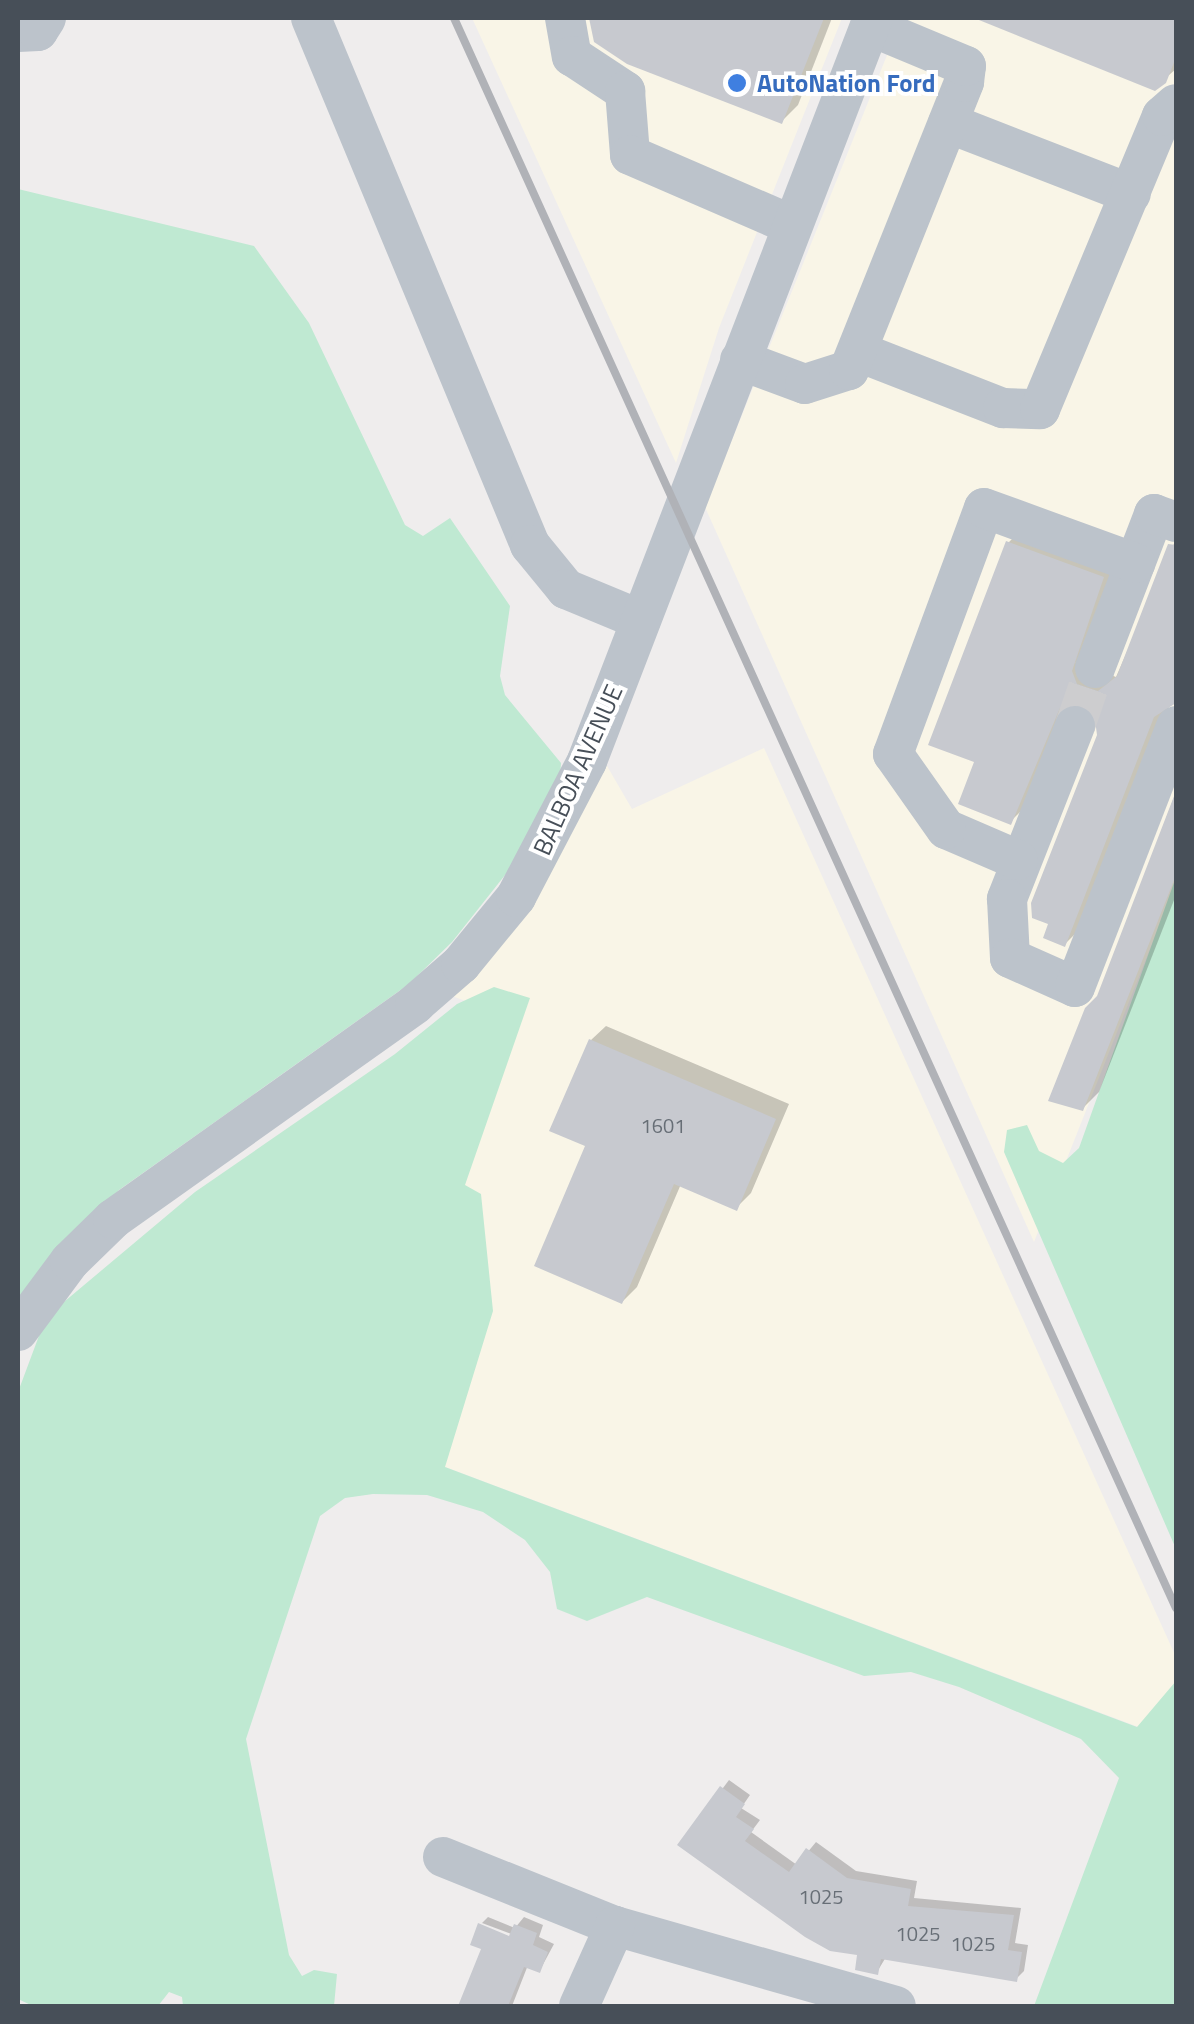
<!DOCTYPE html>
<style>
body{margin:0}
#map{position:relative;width:1194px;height:2024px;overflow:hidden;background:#efeded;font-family:"Titillium Web",sans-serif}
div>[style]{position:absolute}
.commercial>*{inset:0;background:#f9f5e7}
.green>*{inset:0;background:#bfe9d2}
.shadow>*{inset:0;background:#0003}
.building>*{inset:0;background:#c7c9cf}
.minor-tunnel>*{height:40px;margin-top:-20px;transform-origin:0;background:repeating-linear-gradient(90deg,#cdcdcf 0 40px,transparent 0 60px)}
.minor>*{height:40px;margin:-20px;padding:0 20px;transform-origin:20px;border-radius:20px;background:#bcc3cb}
.rail>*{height:8px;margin:-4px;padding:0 4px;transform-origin:4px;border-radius:4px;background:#b0b2b7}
.dots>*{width:28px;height:28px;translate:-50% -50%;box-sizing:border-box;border:5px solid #fff;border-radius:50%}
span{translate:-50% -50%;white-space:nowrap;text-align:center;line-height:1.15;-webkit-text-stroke:8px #fff;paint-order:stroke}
.number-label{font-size:20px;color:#676e76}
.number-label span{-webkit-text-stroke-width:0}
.shop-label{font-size:25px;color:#366cbe;font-weight:700}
.left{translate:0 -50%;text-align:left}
.street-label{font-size:25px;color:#474f58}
.frame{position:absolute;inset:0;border:20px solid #474f58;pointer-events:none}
</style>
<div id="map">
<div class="commercial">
<div style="clip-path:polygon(472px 18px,842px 18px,719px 328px,676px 463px)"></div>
<div style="clip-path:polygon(902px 18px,1176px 18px,1176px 883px,1034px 1242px,705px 507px)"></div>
<div style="clip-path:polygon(764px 748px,1176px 1657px,1176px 1695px,1160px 1735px,344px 1429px,504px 1015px,449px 995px,603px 759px,632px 809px)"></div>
</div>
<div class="green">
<div style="clip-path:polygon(18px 189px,254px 246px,309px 323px,405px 525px,423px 536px,450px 518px,510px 606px,500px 676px,505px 695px,561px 763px,560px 778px,513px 865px,452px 942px,409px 984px,119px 1190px,18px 1300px)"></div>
<div style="clip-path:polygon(1176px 877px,1176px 1549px,1004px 1152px,1007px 1130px,1027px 1125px,1039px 1151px,1063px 1163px,1079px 1148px)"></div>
<div style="clip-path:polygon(494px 987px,530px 998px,465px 1185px,481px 1194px,493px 1311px,445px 1467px,1137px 1727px,1176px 1681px,1176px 2006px,1034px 2006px,1119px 1778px,1081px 1739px,959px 1687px,911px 1672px,864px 1676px,647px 1597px,587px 1621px,557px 1609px,550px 1572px,525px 1540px,483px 1512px,427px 1495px,373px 1494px,345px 1498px,320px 1516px,246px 1739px,289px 1955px,302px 1976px,314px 1970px,337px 1974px,334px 2006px,183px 2006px,182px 1997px,169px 1992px,158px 2006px,33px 2006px,18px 1999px,18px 1392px,46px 1317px,195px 1192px,395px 1054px,457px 1004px)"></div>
</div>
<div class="shadow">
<div style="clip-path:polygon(590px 18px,832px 18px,798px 105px,782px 121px,596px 40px)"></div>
<div style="clip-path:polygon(977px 18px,1176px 18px,1176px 69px,1154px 88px)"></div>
<div style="clip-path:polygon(1024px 527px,1119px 561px,1093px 668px,1116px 677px,1176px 539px,1176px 702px,1170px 704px,1081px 928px,1065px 944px,1051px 923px,1100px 735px,1096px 711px,1083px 701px,1069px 704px,1026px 806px,1010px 822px,977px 761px,1008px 543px)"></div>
<div style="clip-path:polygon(1176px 792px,1176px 895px,1099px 1092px,1083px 1108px,1099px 997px)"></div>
<div style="clip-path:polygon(606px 1026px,789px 1104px,751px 1193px,736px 1208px,681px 1184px,637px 1287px,622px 1302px,588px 1145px,591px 1040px)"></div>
<div style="clip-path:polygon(729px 1780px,750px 1795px,741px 1808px,760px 1820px,751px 1832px,797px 1865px,816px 1842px,856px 1871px,917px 1881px,914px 1898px,1021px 1908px,1015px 1943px,1028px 1945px,1024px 1971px,1016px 1979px,886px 1957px,877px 1972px,860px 1953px,680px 1845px)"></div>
<div style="clip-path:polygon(488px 1917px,515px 1928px,524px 1917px,543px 1925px,539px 1937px,554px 1944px,540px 1970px,528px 1965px,512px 2006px,461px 2006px,485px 1948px,522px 1938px,482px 1923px)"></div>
</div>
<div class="building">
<div style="clip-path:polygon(589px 18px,824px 18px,782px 124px,627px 64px,594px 42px)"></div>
<div style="clip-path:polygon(974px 18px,1176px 18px,1176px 57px,1166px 83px,1155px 91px)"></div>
<div style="clip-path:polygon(1006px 541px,1104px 577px,1072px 671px,1077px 684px,1098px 691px,1117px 676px,1168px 544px,1176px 545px,1176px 703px,1154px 717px,1065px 947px,1043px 938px,1048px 924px,1032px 918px,1031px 903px,1097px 735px,1094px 712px,1083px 704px,1060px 708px,1011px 825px,958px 804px,974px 762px,928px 745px)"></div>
<div style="clip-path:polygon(1176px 791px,1176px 875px,1083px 1111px,1048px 1101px,1085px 1008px,1097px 996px)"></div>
<div style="clip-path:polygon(589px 1039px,776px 1119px,737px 1211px,674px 1184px,622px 1304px,534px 1266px,585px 1146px,549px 1131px)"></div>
<div style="clip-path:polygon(720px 1786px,745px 1804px,736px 1817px,754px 1829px,745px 1841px,789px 1872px,806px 1848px,847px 1878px,911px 1889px,908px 1906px,1014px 1915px,1008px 1950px,1022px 1952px,1017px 1982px,881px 1959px,878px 1975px,855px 1970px,857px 1955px,830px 1951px,805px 1937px,677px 1845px)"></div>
<div style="clip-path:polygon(478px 1923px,509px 1936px,514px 1924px,537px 1933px,533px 1945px,548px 1952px,540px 1973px,524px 1967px,508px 2006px,458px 2006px,481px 1949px,470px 1945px)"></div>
</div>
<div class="minor-tunnel">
<div style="left:1075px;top:726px;width:61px;rotate:-71deg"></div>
</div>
<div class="minor">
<div style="left:311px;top:18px;width:571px;rotate:67.43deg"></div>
<div style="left:530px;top:545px;width:57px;rotate:50.7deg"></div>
<div style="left:566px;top:589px;width:81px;rotate:22.5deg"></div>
<div style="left:565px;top:18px;width:39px;rotate:80deg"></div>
<div style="left:572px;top:56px;width:64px;rotate:33.4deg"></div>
<div style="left:625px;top:91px;width:64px;rotate:85.5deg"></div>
<div style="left:630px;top:155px;width:176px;rotate:23.4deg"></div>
<div style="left:18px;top:32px;width:20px;rotate:-3deg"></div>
<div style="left:38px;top:31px;width:15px;rotate:-58deg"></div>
<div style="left:948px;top:123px;width:196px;rotate:21.2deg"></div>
<div style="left:859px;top:352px;width:155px;rotate:21.3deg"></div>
<div style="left:1003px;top:408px;width:37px;rotate:2deg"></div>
<div style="left:1040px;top:409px;width:317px;rotate:-67.4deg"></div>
<div style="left:1162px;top:116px;width:18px;rotate:-41deg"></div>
<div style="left:740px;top:360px;width:69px;rotate:20.3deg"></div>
<div style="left:805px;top:384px;width:46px;rotate:-17.7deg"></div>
<div style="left:849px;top:370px;width:310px;rotate:-68.2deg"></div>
<div style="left:964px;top:82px;width:16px;rotate:-83deg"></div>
<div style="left:966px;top:66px;width:104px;rotate:-157.4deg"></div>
<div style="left:1095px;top:668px;width:165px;rotate:-69deg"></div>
<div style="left:1154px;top:514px;width:23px;rotate:20deg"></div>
<div style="left:1075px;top:726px;width:186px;rotate:111.5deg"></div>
<div style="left:1007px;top:899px;width:59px;rotate:87.1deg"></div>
<div style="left:1010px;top:958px;width:71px;rotate:24deg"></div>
<div style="left:1075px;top:987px;width:280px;rotate:-68.8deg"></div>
<div style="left:1018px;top:860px;width:78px;rotate:-156.7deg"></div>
<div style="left:946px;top:829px;width:92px;rotate:-125.2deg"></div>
<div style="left:893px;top:754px;width:262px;rotate:-69.7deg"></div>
<div style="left:984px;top:508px;width:161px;rotate:20deg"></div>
<div style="left:18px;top:1331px;width:87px;rotate:-53.4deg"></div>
<div style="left:70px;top:1261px;width:60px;rotate:-44.3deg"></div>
<div style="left:113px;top:1219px;width:371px;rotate:-35.4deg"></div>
<div style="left:415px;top:1004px;width:61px;rotate:-41deg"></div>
<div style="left:461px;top:964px;width:87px;rotate:-50.6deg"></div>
<div style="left:516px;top:897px;width:153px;rotate:-62.4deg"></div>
<div style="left:587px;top:761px;width:796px;rotate:-68.95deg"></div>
<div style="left:443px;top:1857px;width:185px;rotate:21.9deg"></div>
<div style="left:615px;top:1926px;width:292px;rotate:15.9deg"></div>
<div style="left:579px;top:2006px;width:88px;rotate:-65.8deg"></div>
</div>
<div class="rail">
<div style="left:454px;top:18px;width:1746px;rotate:65.58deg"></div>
</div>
<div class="dots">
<div style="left:737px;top:83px;background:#3f7fe0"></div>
</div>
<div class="number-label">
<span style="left:663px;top:1125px">1601</span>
<span style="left:821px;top:1896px">1025</span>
<span style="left:918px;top:1933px">1025</span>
<span style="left:973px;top:1943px">1025</span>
</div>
<div class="shop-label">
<span class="left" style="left:757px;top:83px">AutoNation Ford</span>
</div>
<div class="street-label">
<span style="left:578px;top:770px;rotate:-66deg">BALBOA AVENUE</span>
</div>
<div class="frame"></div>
</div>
